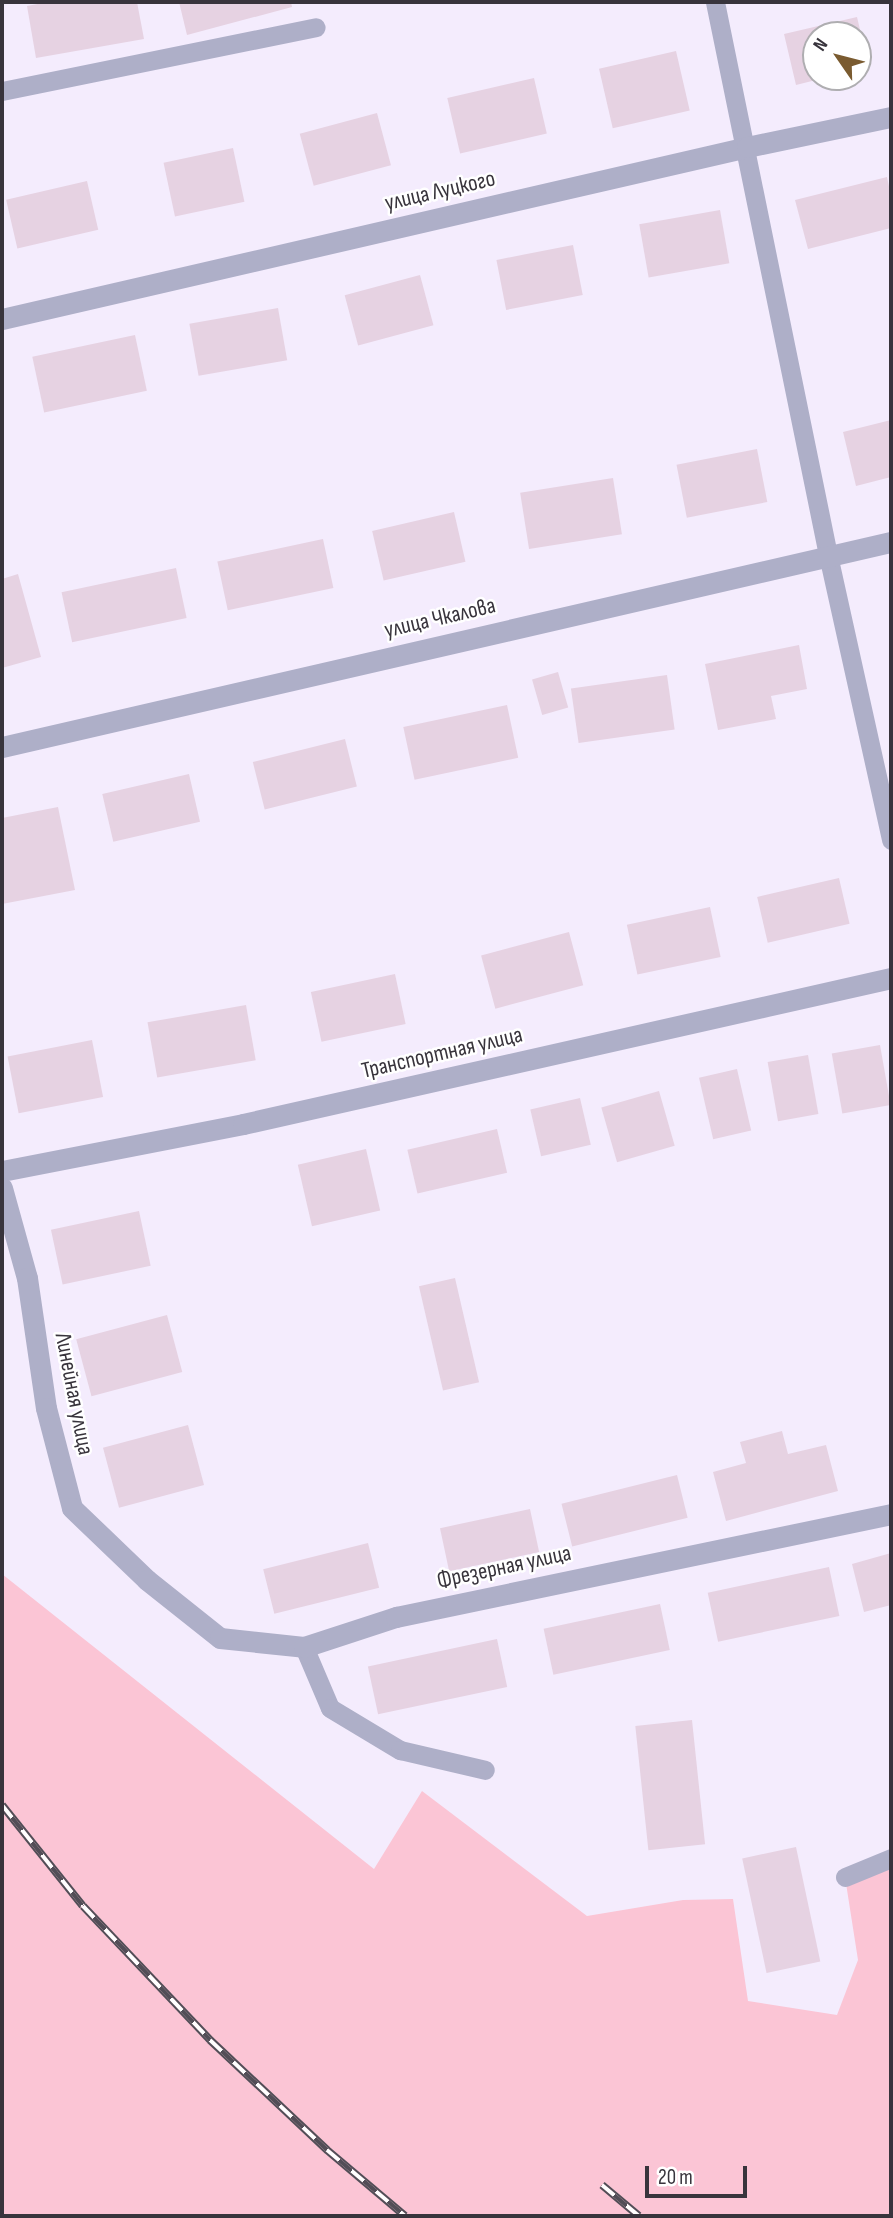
<!DOCTYPE html>
<meta charset="utf-8">
<style>
body{margin:0}
#map{position:relative;width:893px;height:2218px;overflow:hidden;background:#f4ecfd;font-family:"Sofia Sans Condensed",sans-serif}
div>[style]{position:absolute}
.green>*{inset:0;background:#fbc5d5}
.building>*{inset:0;background:#e6d2e2;transform-origin:0 0}
.service>*{height:19px;margin:-9.5px;padding:0 9.5px;transform-origin:9.5px;border-radius:9.5px;background:#aeafc8}
.minor>*{height:21px;margin:-10.5px;padding:0 10.5px;transform-origin:10.5px;border-radius:10.5px;background:#aeafc8}
.rail>*{height:8px;margin-top:-4px;transform-origin:0;background:repeating-linear-gradient(90deg,#fff 0 16px,#524e57 0 32px);box-sizing:border-box;border-block:2px solid #524e57}
span{translate:-50% -50%;white-space:nowrap;text-align:center;line-height:1.15;-webkit-text-stroke:5px #fff;paint-order:stroke}
.street-label{font-size:23px;color:#38343c}
.frame{position:absolute;inset:0;border:4px solid #38343c;pointer-events:none}
.north{position:absolute;left:802px;top:21px;width:70px;height:70px;box-sizing:border-box;background:#fff;border:2px solid #afaeb1;border-radius:50%;rotate:305deg;font-size:19px;font-weight:700;line-height:28px;text-align:center;color:#38343c}
.north::after{content:'';display:block;margin:auto;width:24px;height:32px;background:#7a5b30;clip-path:polygon(50% 0,100% 100%,50% 72%,0 100%)}
.scale{position:absolute;left:645px;top:2166px;width:102px;height:32px;box-sizing:border-box;border:4px solid #38343c;border-top:0;padding-left:9px;font-size:21px;line-height:24px;white-space:nowrap;color:#38343c;-webkit-text-stroke:5px #fff;paint-order:stroke}
</style>
<div id="map">
<div class="green">
<div style="clip-path:polygon(2px 1574px,374px 1869px,422px 1791px,587px 1916px,683px 1900px,733px 1899px,748px 2001px,837px 2015px,858px 1960px,845px 1877px,891px 1858px,891px 2216px,2px 2216px)"></div>
</div>
<div class="building">
<div style="clip-path:polygon(48px 2px,137px 2px,144px 39px,36px 58px,27px 6px)"></div>
<div style="clip-path:polygon(179px 2px,291px 2px,292px 7px,187px 35px)"></div>
<div style="clip-path:polygon(857px 17px,869px 67px,858px 70px,858px 35px,816px 35px,816px 77px,824px 78px,796px 85px,784px 34px)"></div>
<div style="left:676px;top:51px;width:61px;height:79px;rotate:77deg"></div>
<div style="left:534px;top:78px;width:57px;height:89px;rotate:77deg"></div>
<div style="left:377px;top:113px;width:54px;height:80px;rotate:75deg"></div>
<div style="left:233px;top:148px;width:55px;height:71px;rotate:78deg"></div>
<div style="clip-path:polygon(887px 177px,891px 196px,891px 228px,808px 249px,795px 200px)"></div>
<div style="left:87px;top:181px;width:50px;height:83px;rotate:77deg"></div>
<div style="left:720px;top:210px;width:54px;height:82px;rotate:80deg"></div>
<div style="left:573px;top:245px;width:51px;height:78px;rotate:79deg"></div>
<div style="left:420px;top:275px;width:52px;height:78px;rotate:75deg"></div>
<div style="left:278px;top:308px;width:53px;height:90px;rotate:80deg"></div>
<div style="left:135px;top:335px;width:57px;height:105px;rotate:78deg"></div>
<div style="clip-path:polygon(891px 420px,891px 477px,856px 486px,843px 432px)"></div>
<div style="left:757px;top:449px;width:54px;height:82px;rotate:79deg"></div>
<div style="left:613px;top:478px;width:57px;height:94px;rotate:81deg"></div>
<div style="left:454px;top:512px;width:51px;height:84px;rotate:77deg"></div>
<div style="left:323px;top:539px;width:50px;height:108px;rotate:78deg"></div>
<div style="left:176px;top:568px;width:51px;height:117px;rotate:78deg"></div>
<div style="clip-path:polygon(18px 574px,41px 657px,2px 668px,2px 579px)"></div>
<div style="clip-path:polygon(799px 645px,807px 689px,771px 696px,776px 719px,718px 730px,705px 664px)"></div>
<div style="left:558px;top:672px;width:37px;height:27px;rotate:74deg"></div>
<div style="left:667px;top:675px;width:55px;height:97px;rotate:82deg"></div>
<div style="left:507px;top:705px;width:54px;height:106px;rotate:78deg"></div>
<div style="left:345px;top:739px;width:49px;height:95px;rotate:76deg"></div>
<div style="left:189px;top:774px;width:49px;height:89px;rotate:77deg"></div>
<div style="clip-path:polygon(58px 807px,75px 890px,2px 904px,2px 818px)"></div>
<div style="left:839px;top:878px;width:47px;height:84px;rotate:77deg"></div>
<div style="left:710px;top:907px;width:51px;height:85px;rotate:78deg"></div>
<div style="left:569px;top:932px;width:55px;height:91px;rotate:75deg"></div>
<div style="left:395px;top:974px;width:51px;height:86px;rotate:78deg"></div>
<div style="left:246px;top:1005px;width:56px;height:100px;rotate:80deg"></div>
<div style="left:92px;top:1040px;width:58px;height:86px;rotate:79deg"></div>
<div style="left:880px;top:1045px;width:61px;height:49px;rotate:80deg"></div>
<div style="left:808px;top:1055px;width:60px;height:41px;rotate:80deg"></div>
<div style="left:737px;top:1069px;width:63px;height:39px;rotate:77deg"></div>
<div style="left:659px;top:1091px;width:57px;height:60px;rotate:74deg"></div>
<div style="left:580px;top:1098px;width:48px;height:51px;rotate:77deg"></div>
<div style="left:497px;top:1129px;width:45px;height:92px;rotate:77deg"></div>
<div style="left:366px;top:1149px;width:63px;height:70px;rotate:77deg"></div>
<div style="left:139px;top:1211px;width:56px;height:90px;rotate:78deg"></div>
<div style="left:455px;top:1278px;width:107px;height:37px;rotate:77deg"></div>
<div style="left:167px;top:1315px;width:59px;height:94px;rotate:75deg"></div>
<div style="left:188px;top:1425px;width:62px;height:88px;rotate:75deg"></div>
<div style="clip-path:polygon(782px 1431px,788px 1454px,826px 1445px,838px 1491px,726px 1521px,713px 1472px,746px 1463px,740px 1442px)"></div>
<div style="left:677px;top:1475px;width:44px;height:119px;rotate:76deg"></div>
<div style="left:530px;top:1509px;width:44px;height:92px;rotate:78deg"></div>
<div style="left:368px;top:1543px;width:46px;height:108px;rotate:76deg"></div>
<div style="clip-path:polygon(891px 1553px,891px 1605px,864px 1612px,852px 1564px)"></div>
<div style="left:829px;top:1567px;width:50px;height:124px;rotate:78deg"></div>
<div style="left:660px;top:1604px;width:47px;height:119px;rotate:78deg"></div>
<div style="left:497px;top:1639px;width:49px;height:132px;rotate:78deg"></div>
<div style="left:692px;top:1720px;width:125px;height:57px;rotate:84deg"></div>
<div style="left:796px;top:1847px;width:117px;height:55px;rotate:78deg"></div>
</div>
<div class="service">
<div style="left:715px;top:2px;width:564px;rotate:78.45deg"></div>
<div style="left:828px;top:555px;width:292px;rotate:77.5deg"></div>
<div style="left:2px;top:91px;width:320px;rotate:-11.5deg"></div>
<div style="left:304px;top:1647px;width:66px;rotate:66.9deg"></div>
<div style="left:330px;top:1708px;width:82px;rotate:31deg"></div>
<div style="left:400px;top:1750px;width:87px;rotate:13.2deg"></div>
<div style="left:845px;top:1877px;width:50px;rotate:-22.4deg"></div>
</div>
<div class="minor">
<div style="left:2px;top:319px;width:765px;rotate:-13deg"></div>
<div style="left:747px;top:147px;width:147px;rotate:-11.8deg"></div>
<div style="left:2px;top:747px;width:912px;rotate:-12.99deg"></div>
<div style="left:2px;top:1171px;width:246px;rotate:-11deg"></div>
<div style="left:243px;top:1124px;width:664px;rotate:-12.7deg"></div>
<div style="left:2px;top:1188px;width:93px;rotate:74.5deg"></div>
<div style="left:27px;top:1278px;width:131px;rotate:81.7deg"></div>
<div style="left:46px;top:1408px;width:103px;rotate:75.4deg"></div>
<div style="left:72px;top:1508px;width:104px;rotate:43.8deg"></div>
<div style="left:147px;top:1580px;width:93px;rotate:38.5deg"></div>
<div style="left:220px;top:1638px;width:84px;rotate:6.1deg"></div>
<div style="left:304px;top:1647px;width:97px;rotate:-18.1deg"></div>
<div style="left:396px;top:1617px;width:506px;rotate:-11.75deg"></div>
</div>
<div class="rail">
<div style="left:2px;top:1805px;width:129px;rotate:51.3deg"></div>
<div style="left:83px;top:1906px;width:185px;rotate:46.5deg"></div>
<div style="left:210px;top:2040px;width:161px;rotate:43.2deg"></div>
<div style="left:327px;top:2150px;width:102px;rotate:40.2deg"></div>
<div style="left:602px;top:2185px;width:48px;rotate:40deg"></div>
</div>
<div class="street-label">
<span style="left:440px;top:191px;rotate:-13deg">улица Луцкого</span>
<span style="left:440px;top:618px;rotate:-13deg">улица Чкалова</span>
<span style="left:442px;top:1053px;rotate:-13deg">Транспортная улица</span>
<span style="left:74px;top:1394px;rotate:79deg">Линейная улица</span>
<span style="left:504px;top:1567px;rotate:-12deg">Фрезерная улица</span>
</div>
<div class="frame"></div>
<div class="north">N</div>
<div class="scale">20 m</div>
</div>
